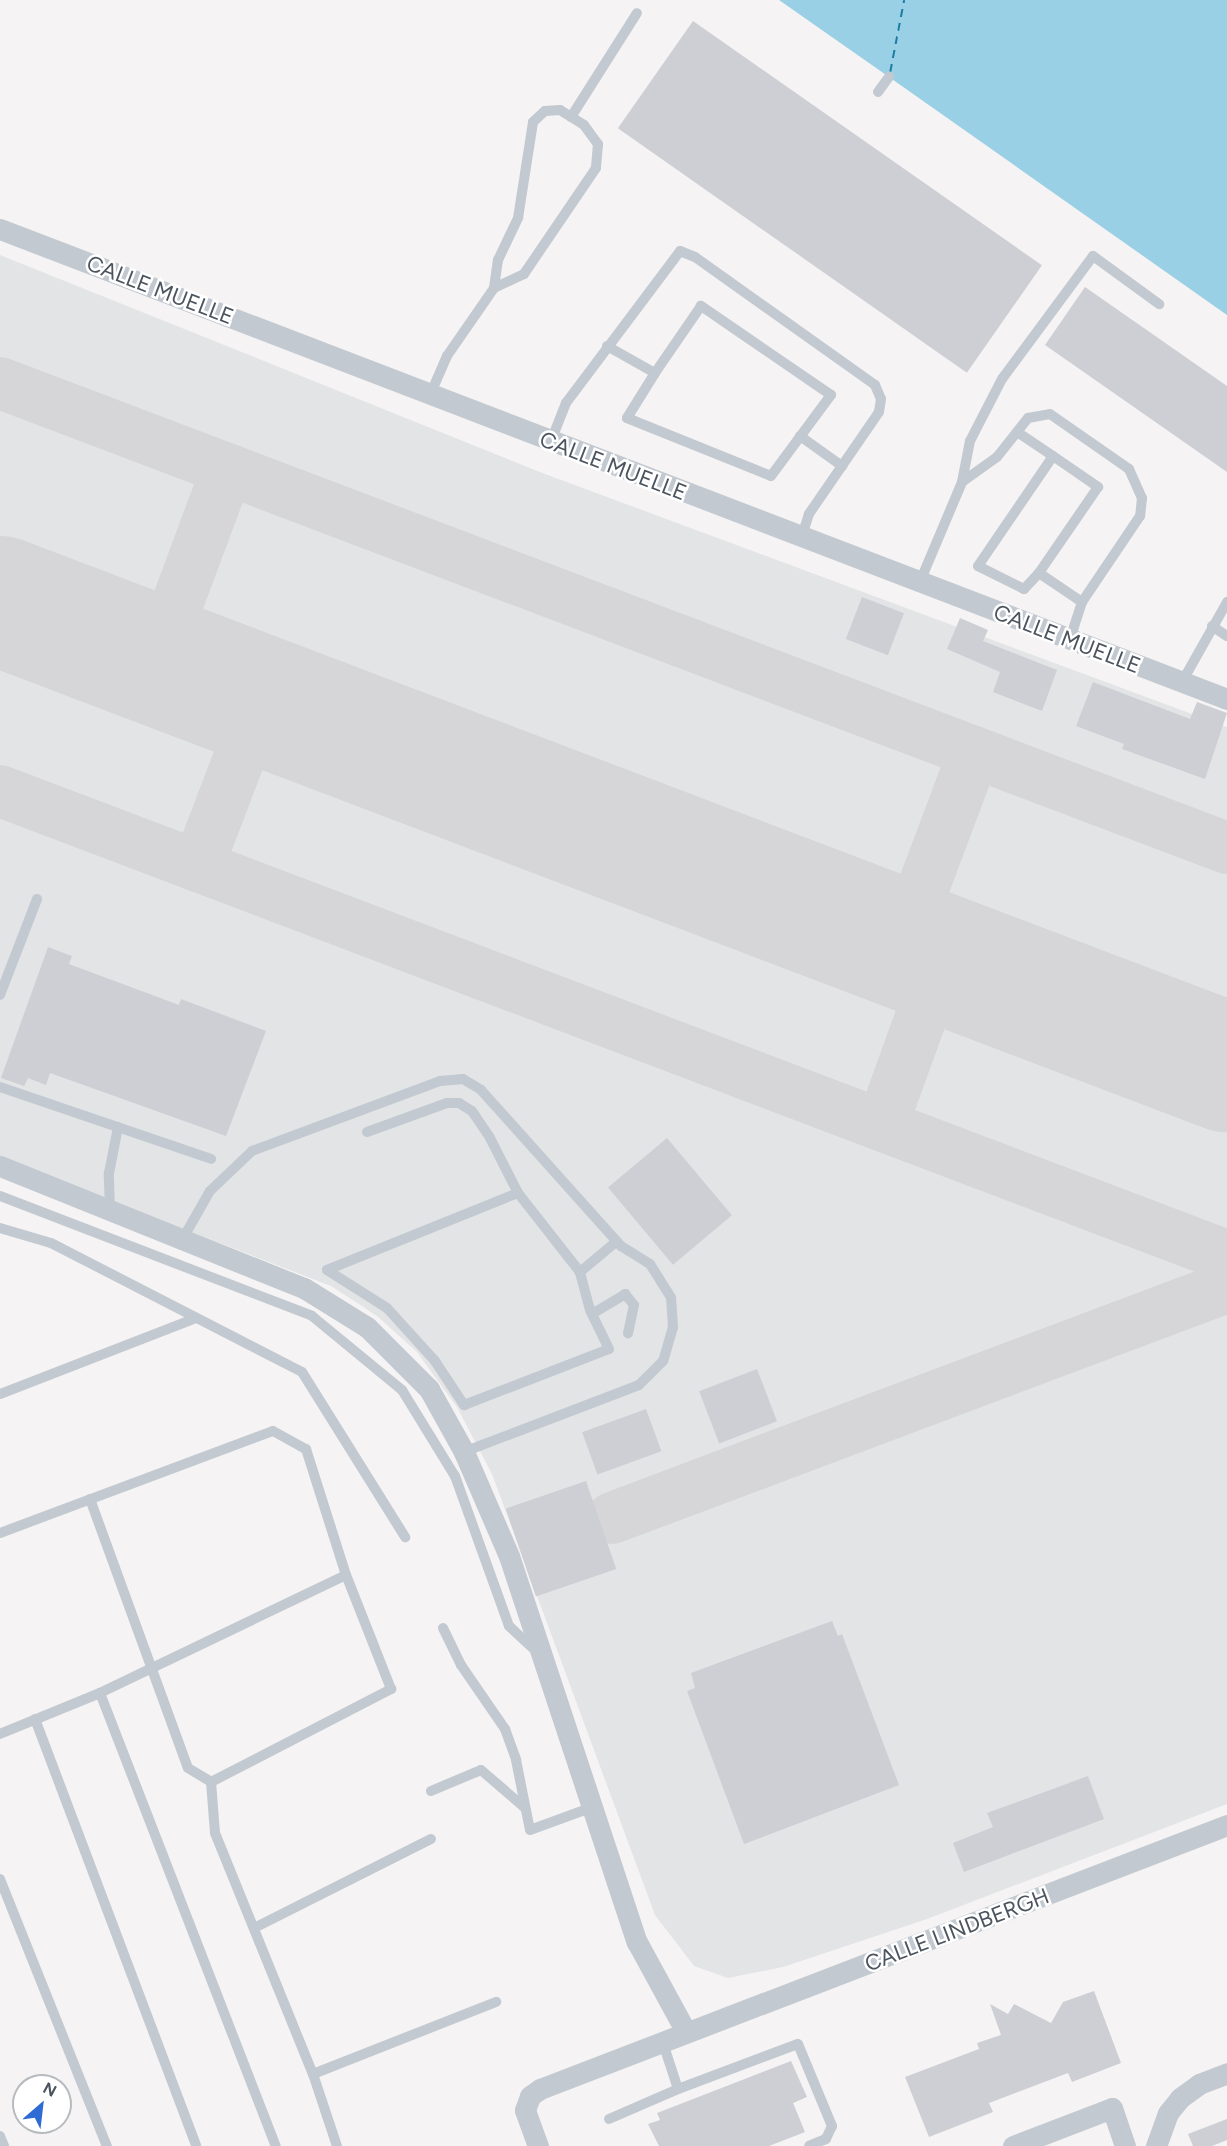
<!DOCTYPE html>
<style>
body{margin:0}
#map{position:relative;width:1227px;height:2146px;overflow:hidden;background:#f5f3f3;font-family:Figtree,sans-serif}
div>[style]{position:absolute}
.airport>*{inset:0;background:#e2e4e6}
.water>*{inset:0;background:#99d0e5}
.pier>*{inset:0;background:#f5f3f3}
.ferry>*{height:1.5px;margin-top:-0.75px;transform-origin:0;background:repeating-linear-gradient(90deg,#1c7da2 0 8px,transparent 0 14px)}
.taxiway>*{height:52px;margin:-26px;padding:0 26px;transform-origin:26px;border-radius:26px;background:#d6d6d8}
.runway>*{height:130px;margin:-65px;padding:0 65px;transform-origin:65px;border-radius:65px;background:#d6d6d8}
.building>*{inset:0;background:#cdcfd4;transform-origin:0 0}
.lane>*{height:10px;margin:-5px;padding:0 5px;transform-origin:5px;border-radius:5px;background:#c2c9d0}
.street>*{height:21px;margin:-10.5px;padding:0 10.5px;transform-origin:10.5px;border-radius:10.5px;background:#c2c9d0}
span{translate:-50% -50%;white-space:nowrap;text-align:center;line-height:1.15;-webkit-text-stroke:5px #fff;paint-order:stroke}
.street-label{font-size:22px;color:#4c555f}
.north{position:absolute;left:12px;top:2074px;width:60px;height:60px;box-sizing:border-box;background:#fff;border:2px solid #b7bbbf;border-radius:50%;rotate:28deg;font-size:16px;font-weight:700;line-height:24px;text-align:center;color:#4c555f}
.north::after{content:'';display:block;margin:auto;width:21px;height:27px;background:#2e6bd4;clip-path:polygon(50% 0,100% 100%,50% 72%,0 100%)}
</style>
<div id="map">
<div class="airport">
<div style="clip-path:polygon(0 255px,545px 474px,1227px 727px,1227px 1804px,927px 1919px,783px 1967px,728px 1978px,694px 1966px,655px 1915px,492px 1474px,457px 1407px,417px 1352px,377px 1316px,331px 1286px,0 1158px)"></div>
</div>
<div class="water">
<div style="clip-path:polygon(779px 0,1227px 0,1227px 315px,889px 77px)"></div>
</div>
<div class="pier">
<div style="clip-path:polygon(777px 0,1151px 265px,777px 2px)"></div>
</div>
<div class="ferry">
<div style="left:890px;top:72px;width:73px;rotate:-79deg"></div>
</div>
<div class="taxiway">
<div style="left:0;top:383px;width:1312px;rotate:20.76deg"></div>
<div style="left:156px;top:661px;width:204px;rotate:-69.6deg"></div>
<div style="left:0;top:791px;width:1312px;rotate:20.76deg"></div>
<div style="left:198px;top:866px;width:177px;rotate:-69.1deg"></div>
<div style="left:902px;top:944px;width:205px;rotate:-69.4deg"></div>
<div style="left:882px;top:1125px;width:177px;rotate:-70.1deg"></div>
<div style="left:612px;top:1518px;width:657px;rotate:-20.59deg"></div>
</div>
<div class="runway">
<div style="left:0;top:601px;width:1313px;rotate:20.8deg"></div>
</div>
<div class="building">
<div style="left:693px;top:21px;width:426px;height:131px;rotate:35deg"></div>
<div style="clip-path:polygon(1085px 287px,1227px 386px,1227px 472px,1045px 345px)"></div>
<div style="left:862px;top:597px;width:45px;height:45px;rotate:21deg"></div>
<div style="clip-path:polygon(960px 618px,988px 630px,983px 641px,1057px 670px,1042px 711px,993px 692px,1000px 672px,947px 649px)"></div>
<div style="clip-path:polygon(1093px 682px,1190px 719px,1197px 702px,1227px 713px,1205px 779px,1122px 749px,1124px 744px,1076px 726px)"></div>
<div style="clip-path:polygon(48px 947px,72px 956px,69px 964px,179px 1005px,181px 999px,266px 1031px,226px 1136px,50px 1073px,46px 1085px,28px 1078px,24px 1086px,1px 1078px)"></div>
<div style="left:667px;top:1138px;width:101px;height:77px;rotate:50deg"></div>
<div style="left:757px;top:1369px;width:56px;height:62px;rotate:69deg"></div>
<div style="left:646px;top:1409px;width:45px;height:68px;rotate:70deg"></div>
<div style="left:586px;top:1481px;width:93px;height:85px;rotate:71deg"></div>
<div style="clip-path:polygon(832px 1621px,838px 1636px,842px 1634px,899px 1785px,744px 1844px,687px 1691px,695px 1688px,691px 1673px)"></div>
<div style="clip-path:polygon(1088px 1776px,1104px 1819px,964px 1872px,953px 1843px,993px 1827px,987px 1813px)"></div>
<div style="clip-path:polygon(1094px 1991px,1121px 2063px,1072px 2082px,1068px 2073px,989px 2103px,993px 2112px,929px 2137px,905px 2077px,979px 2049px,977px 2043px,1001px 2035px,990px 2004px,1008px 2014px,1014px 2004px,1051px 2023px,1063px 2002px)"></div>
<div style="clip-path:polygon(791px 2061px,807px 2097px,793px 2103px,805px 2132px,769px 2146px,659px 2146px,648px 2124px,660px 2120px,657px 2113px)"></div>
<div style="clip-path:polygon(1227px 2119px,1227px 2140px,1212px 2146px,1193px 2146px,1188px 2134px)"></div>
</div>
<div class="lane">
<div style="left:878px;top:92px;width:19px;rotate:-54deg"></div>
<div style="left:571px;top:117px;width:123px;rotate:-57.6deg"></div>
<div style="left:607px;top:346px;width:55px;rotate:29.4deg"></div>
<div style="left:655px;top:373px;width:53px;rotate:121.9deg"></div>
<div style="left:627px;top:418px;width:155px;rotate:21.9deg"></div>
<div style="left:771px;top:476px;width:101px;rotate:-53.5deg"></div>
<div style="left:831px;top:395px;width:158px;rotate:-145.6deg"></div>
<div style="left:701px;top:306px;width:81px;rotate:124.5deg"></div>
<div style="left:430px;top:395px;width:43px;rotate:-66.4deg"></div>
<div style="left:447px;top:356px;width:83px;rotate:-55.3deg"></div>
<div style="left:494px;top:288px;width:28px;rotate:-82deg"></div>
<div style="left:498px;top:260px;width:47px;rotate:-64.5deg"></div>
<div style="left:518px;top:218px;width:97px;rotate:-81.1deg"></div>
<div style="left:533px;top:122px;width:16px;rotate:-43deg"></div>
<div style="left:545px;top:111px;width:15px;rotate:-4deg"></div>
<div style="left:560px;top:110px;width:28px;rotate:32deg"></div>
<div style="left:584px;top:125px;width:24px;rotate:54deg"></div>
<div style="left:598px;top:144px;width:24px;rotate:95deg"></div>
<div style="left:596px;top:168px;width:128px;rotate:124.2deg"></div>
<div style="left:524px;top:274px;width:33px;rotate:155deg"></div>
<div style="left:1017px;top:432px;width:43px;rotate:33.7deg"></div>
<div style="left:800px;top:436px;width:52px;rotate:35.5deg"></div>
<div style="left:551px;top:441px;width:41px;rotate:-68.5deg"></div>
<div style="left:566px;top:403px;width:190px;rotate:-53.1deg"></div>
<div style="left:680px;top:251px;width:16px;rotate:22deg"></div>
<div style="left:695px;top:257px;width:221px;rotate:35.4deg"></div>
<div style="left:875px;top:385px;width:15px;rotate:67deg"></div>
<div style="left:881px;top:399px;width:13px;rotate:99deg"></div>
<div style="left:879px;top:412px;width:124px;rotate:124.5deg"></div>
<div style="left:809px;top:514px;width:26px;rotate:108deg"></div>
<div style="left:962px;top:482px;width:42px;rotate:-79deg"></div>
<div style="left:970px;top:441px;width:70px;rotate:-62.7deg"></div>
<div style="left:1002px;top:379px;width:153px;rotate:-53.5deg"></div>
<div style="left:1093px;top:256px;width:82px;rotate:36deg"></div>
<div style="left:1039px;top:573px;width:22px;rotate:133deg"></div>
<div style="left:1024px;top:589px;width:51px;rotate:-153.4deg"></div>
<div style="left:978px;top:566px;width:133px;rotate:-55.7deg"></div>
<div style="left:1053px;top:456px;width:55px;rotate:34.6deg"></div>
<div style="left:1098px;top:487px;width:104px;rotate:124.5deg"></div>
<div style="left:1039px;top:573px;width:52px;rotate:34deg"></div>
<div style="left:919px;top:584px;width:111px;rotate:-67.1deg"></div>
<div style="left:962px;top:482px;width:43px;rotate:-35.5deg"></div>
<div style="left:997px;top:457px;width:50px;rotate:-51.5deg"></div>
<div style="left:1028px;top:418px;width:22px;rotate:-10deg"></div>
<div style="left:1050px;top:414px;width:96px;rotate:34.8deg"></div>
<div style="left:1129px;top:469px;width:32px;rotate:66deg"></div>
<div style="left:1142px;top:498px;width:18px;rotate:96deg"></div>
<div style="left:1140px;top:516px;width:104px;rotate:124deg"></div>
<div style="left:1082px;top:602px;width:40px;rotate:108deg"></div>
<div style="left:1212px;top:626px;width:18px;rotate:34deg"></div>
<div style="left:1182px;top:682px;width:92px;rotate:-60.6deg"></div>
<div style="left:0;top:995px;width:103px;rotate:-68.9deg"></div>
<div style="left:0;top:1087px;width:223px;rotate:18.8deg"></div>
<div style="left:367px;top:1132px;width:85px;rotate:-19.9deg"></div>
<div style="left:447px;top:1103px;width:12px"></div>
<div style="left:459px;top:1103px;width:15px;rotate:32deg"></div>
<div style="left:472px;top:1111px;width:32px;rotate:56deg"></div>
<div style="left:490px;top:1138px;width:62px;rotate:63deg"></div>
<div style="left:518px;top:1193px;width:100px;rotate:51.9deg"></div>
<div style="left:580px;top:1272px;width:48px;rotate:-40deg"></div>
<div style="left:0;top:1196px;width:334px;rotate:21deg"></div>
<div style="left:312px;top:1316px;width:117px;rotate:39.4deg"></div>
<div style="left:402px;top:1390px;width:101px;rotate:58.4deg"></div>
<div style="left:455px;top:1476px;width:159px;rotate:70.2deg"></div>
<div style="left:509px;top:1626px;width:38px;rotate:43deg"></div>
<div style="left:110px;top:1210px;width:37px;rotate:-92deg"></div>
<div style="left:109px;top:1173px;width:47px;rotate:-78.9deg"></div>
<div style="left:0;top:1228px;width:53px;rotate:16.4deg"></div>
<div style="left:51px;top:1243px;width:282px;rotate:27.2deg"></div>
<div style="left:302px;top:1372px;width:195px;rotate:58deg"></div>
<div style="left:182px;top:1240px;width:56px;rotate:-60.3deg"></div>
<div style="left:210px;top:1191px;width:58px;rotate:-43.6deg"></div>
<div style="left:252px;top:1151px;width:201px;rotate:-20.4deg"></div>
<div style="left:440px;top:1081px;width:23px;rotate:-5deg"></div>
<div style="left:463px;top:1079px;width:21px;rotate:31deg"></div>
<div style="left:481px;top:1090px;width:210px;rotate:48.1deg"></div>
<div style="left:621px;top:1246px;width:34px;rotate:32deg"></div>
<div style="left:650px;top:1264px;width:40px;rotate:58deg"></div>
<div style="left:671px;top:1298px;width:29px;rotate:86deg"></div>
<div style="left:673px;top:1327px;width:35px;rotate:106deg"></div>
<div style="left:663px;top:1361px;width:34px;rotate:135deg"></div>
<div style="left:639px;top:1385px;width:187px;rotate:159.1deg"></div>
<div style="left:327px;top:1270px;width:71px;rotate:32.3deg"></div>
<div style="left:387px;top:1308px;width:72px;rotate:47.8deg"></div>
<div style="left:435px;top:1361px;width:53px;rotate:56.6deg"></div>
<div style="left:464px;top:1405px;width:155px;rotate:-21.1deg"></div>
<div style="left:609px;top:1349px;width:43px;rotate:-116deg"></div>
<div style="left:590px;top:1310px;width:39px;rotate:-105deg"></div>
<div style="left:327px;top:1270px;width:206px;rotate:-22deg"></div>
<div style="left:592px;top:1314px;width:39px;rotate:-31deg"></div>
<div style="left:625px;top:1294px;width:14px;rotate:51deg"></div>
<div style="left:634px;top:1305px;width:29px;rotate:102deg"></div>
<div style="left:0;top:1394px;width:210px;rotate:-21.2deg"></div>
<div style="left:90px;top:1499px;width:286px;rotate:70deg"></div>
<div style="left:188px;top:1768px;width:27px;rotate:31deg"></div>
<div style="left:211px;top:1782px;width:203px;rotate:-27.3deg"></div>
<div style="left:391px;top:1689px;width:123px;rotate:-111.5deg"></div>
<div style="left:0;top:1533px;width:291px;rotate:-20.5deg"></div>
<div style="left:273px;top:1431px;width:38px;rotate:29deg"></div>
<div style="left:306px;top:1449px;width:132px;rotate:72.4deg"></div>
<div style="left:346px;top:1575px;width:273px;rotate:154.4deg"></div>
<div style="left:100px;top:1693px;width:108px;rotate:157.7deg"></div>
<div style="left:443px;top:1628px;width:41px;rotate:64.1deg"></div>
<div style="left:461px;top:1665px;width:78px;rotate:55.5deg"></div>
<div style="left:505px;top:1729px;width:33px;rotate:70deg"></div>
<div style="left:516px;top:1760px;width:71px;rotate:78.7deg"></div>
<div style="left:530px;top:1830px;width:64px;rotate:-20.1deg"></div>
<div style="left:100px;top:1693px;width:486px;rotate:68.8deg"></div>
<div style="left:35px;top:1719px;width:456px;rotate:69.3deg"></div>
<div style="left:211px;top:1782px;width:51px;rotate:85.5deg"></div>
<div style="left:215px;top:1833px;width:260px;rotate:67.9deg"></div>
<div style="left:313px;top:2074px;width:197px;rotate:-21.5deg"></div>
<div style="left:431px;top:1791px;width:54px;rotate:-22.8deg"></div>
<div style="left:481px;top:1770px;width:57px;rotate:40.7deg"></div>
<div style="left:0;top:1879px;width:288px;rotate:68.2deg"></div>
<div style="left:254px;top:1928px;width:198px;rotate:-26.7deg"></div>
<div style="left:313px;top:2074px;width:76px;rotate:71.6deg"></div>
<div style="left:678px;top:2089px;width:128px;rotate:-20.6deg"></div>
<div style="left:798px;top:2044px;width:89px;rotate:67.5deg"></div>
<div style="left:832px;top:2126px;width:14px;rotate:115deg"></div>
<div style="left:826px;top:2139px;width:18px;rotate:158deg"></div>
<div style="left:609px;top:2119px;width:75px;rotate:-23.5deg"></div>
<div style="left:678px;top:2089px;width:52px;rotate:-108.1deg"></div>
<div style="left:0;top:2136px;width:11px;rotate:68deg"></div>
</div>
<div class="street">
<div style="left:0;top:229px;width:1314px;rotate:20.96deg"></div>
<div style="left:0;top:1166px;width:328px;rotate:21.9deg"></div>
<div style="left:304px;top:1288px;width:74px;rotate:31.8deg"></div>
<div style="left:367px;top:1327px;width:88px;rotate:45deg"></div>
<div style="left:429px;top:1389px;width:72px;rotate:60.9deg"></div>
<div style="left:464px;top:1452px;width:113px;rotate:66.6deg"></div>
<div style="left:509px;top:1556px;width:407px;rotate:71.7deg"></div>
<div style="left:637px;top:1942px;width:100px;rotate:61.4deg"></div>
<div style="left:538px;top:2146px;width:38px;rotate:-110deg"></div>
<div style="left:525px;top:2110px;width:15px;rotate:-70deg"></div>
<div style="left:530px;top:2096px;width:12px;rotate:-35deg"></div>
<div style="left:540px;top:2089px;width:736px;rotate:-21.02deg"></div>
<div style="left:1013px;top:2146px;width:106px;rotate:-21deg"></div>
<div style="left:1112px;top:2108px;width:40px;rotate:71.1deg"></div>
<div style="left:1156px;top:2146px;width:35px;rotate:-70deg"></div>
<div style="left:1168px;top:2113px;width:19px;rotate:-51deg"></div>
<div style="left:1180px;top:2098px;width:24px;rotate:-36deg"></div>
<div style="left:1199px;top:2084px;width:30px;rotate:-21deg"></div>
</div>
<div class="street-label">
<span style="left:160px;top:290px;rotate:21deg">CALLE MUELLE</span>
<span style="left:613px;top:466px;rotate:21deg">CALLE MUELLE</span>
<span style="left:1067px;top:639px;rotate:21deg">CALLE MUELLE</span>
<span style="left:957px;top:1930px;rotate:-21deg">CALLE LINDBERGH</span>
</div>
<div class="north">N</div>
</div>
